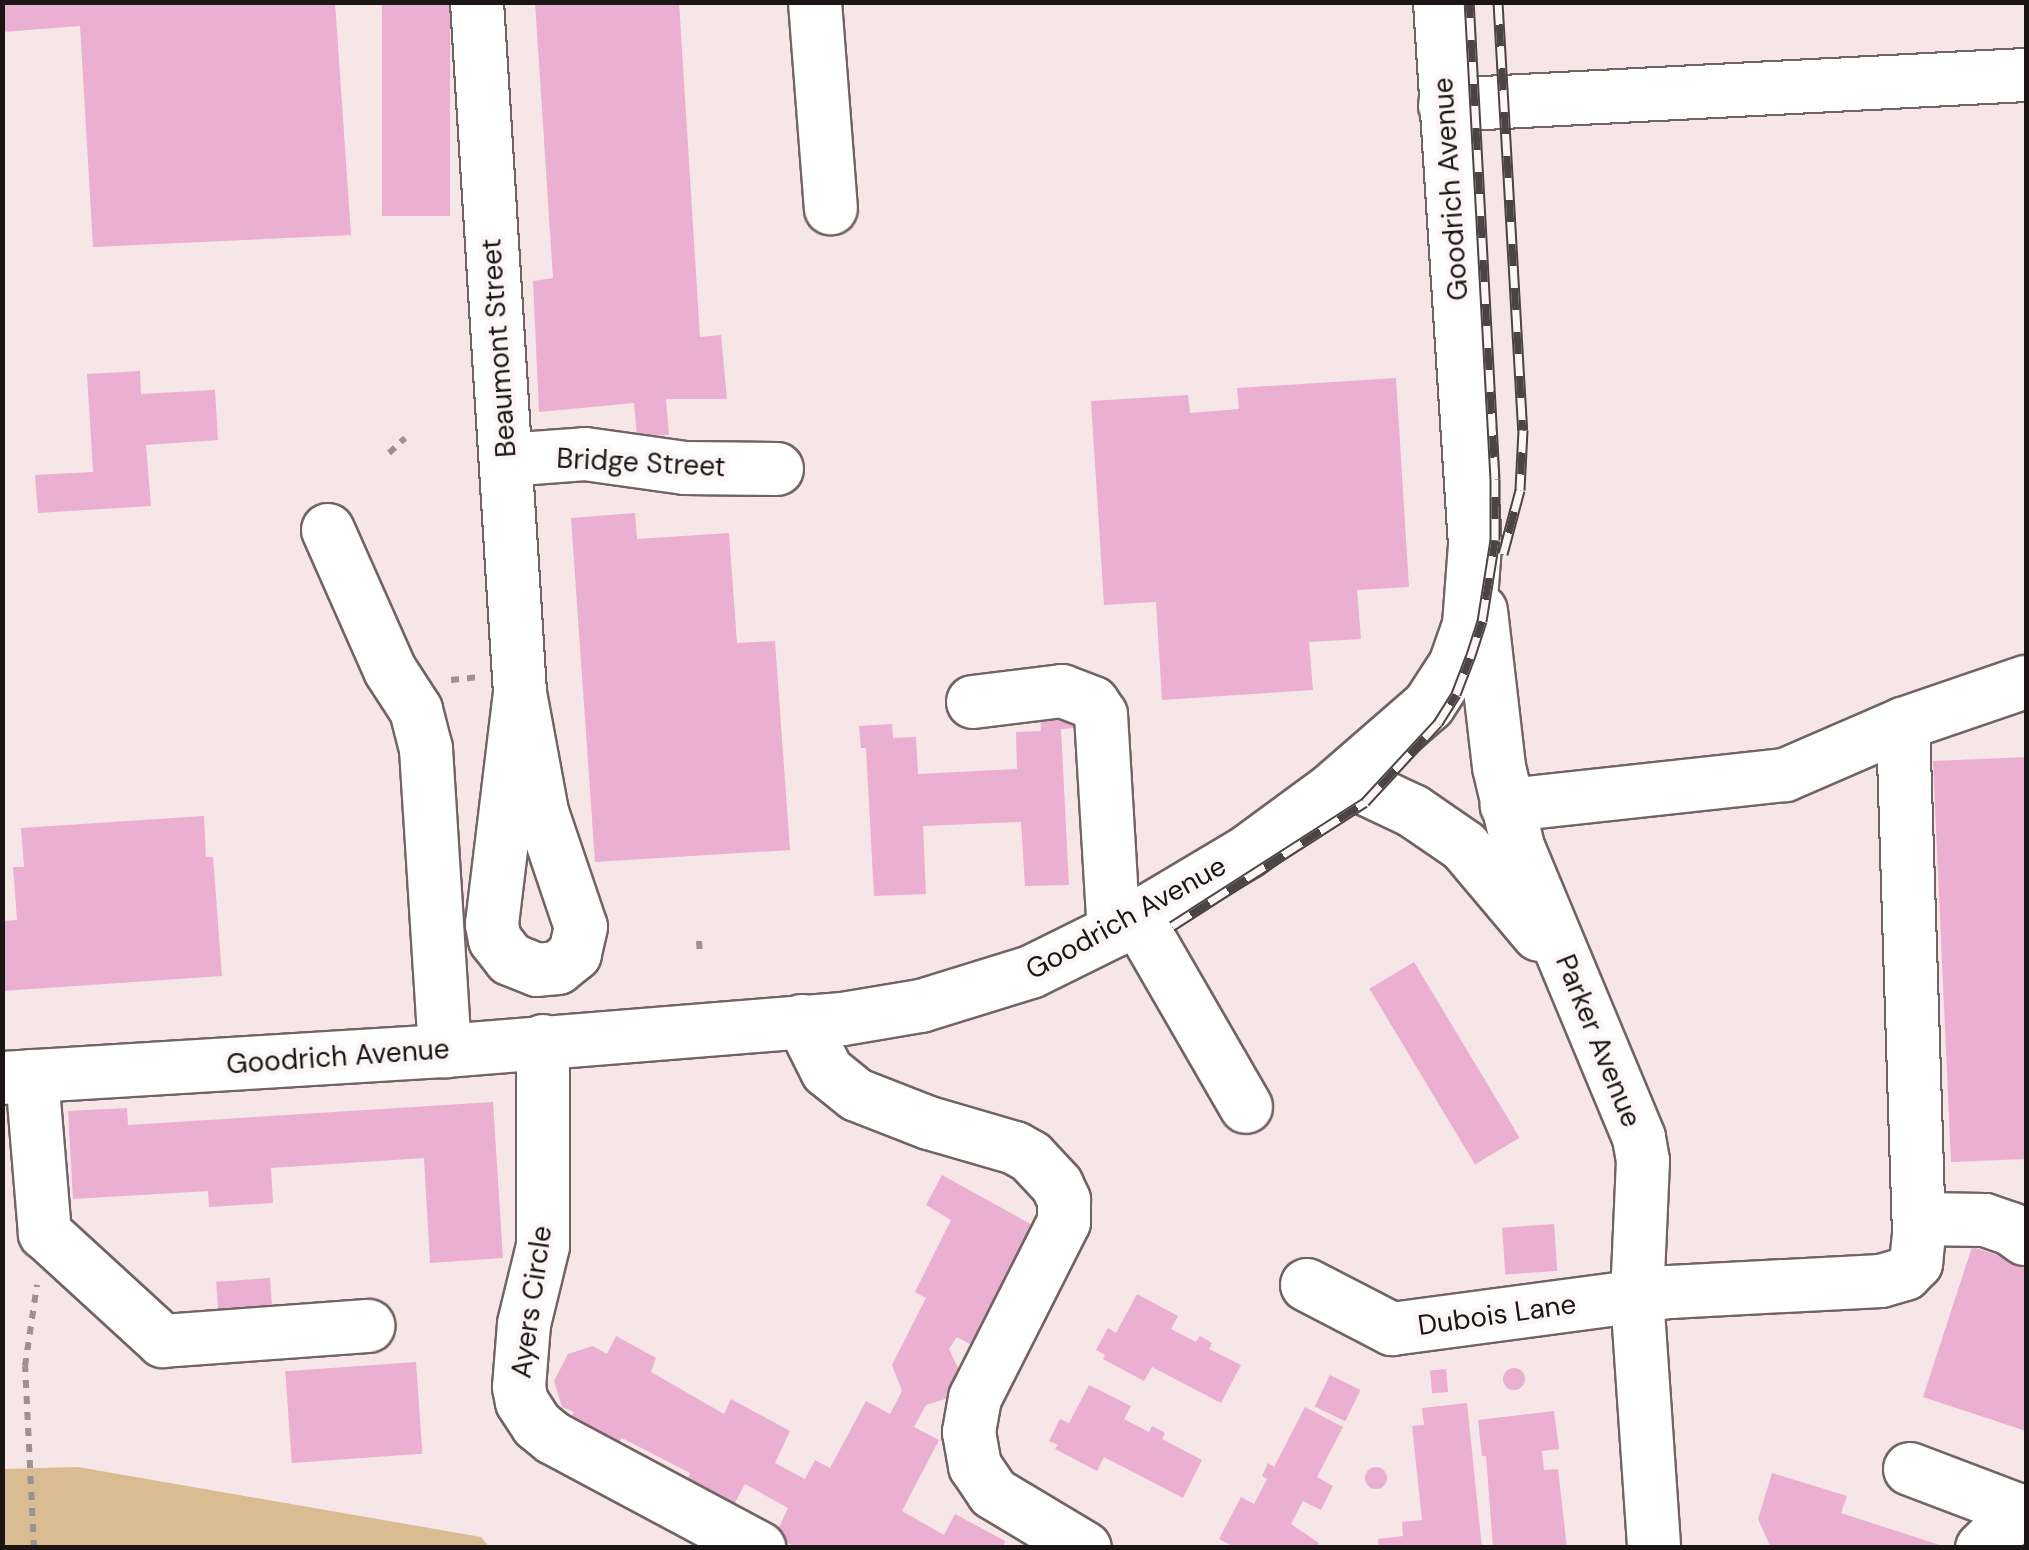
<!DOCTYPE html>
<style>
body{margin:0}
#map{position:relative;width:2029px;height:1550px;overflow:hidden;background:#f7e6e7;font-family:"DM Sans",sans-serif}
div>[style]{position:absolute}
.green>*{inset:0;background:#dabc93}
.building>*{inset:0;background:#ebafd2;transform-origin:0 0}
.round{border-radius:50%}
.path>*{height:6px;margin-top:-3px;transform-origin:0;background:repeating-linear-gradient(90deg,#9d9192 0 8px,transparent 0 16px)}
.roads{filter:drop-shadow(2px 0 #726464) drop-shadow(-2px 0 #726464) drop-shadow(0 2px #726464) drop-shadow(0 -2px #726464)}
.minor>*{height:52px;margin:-26px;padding:0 26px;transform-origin:26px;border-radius:26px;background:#fff}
.rail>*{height:11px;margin-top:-5.5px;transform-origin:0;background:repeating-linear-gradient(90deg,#fdf6f7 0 22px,#4b4344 0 44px);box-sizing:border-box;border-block:2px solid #4b4344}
span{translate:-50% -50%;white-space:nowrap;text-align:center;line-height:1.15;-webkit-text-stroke:9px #fdf6f7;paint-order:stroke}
.street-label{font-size:28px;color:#1b1516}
.frame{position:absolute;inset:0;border:5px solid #1b1516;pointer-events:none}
</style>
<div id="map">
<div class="green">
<div style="clip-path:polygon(78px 1467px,481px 1537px,489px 1547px,3px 1547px,3px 1469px)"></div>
</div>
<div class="building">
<div style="clip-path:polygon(2px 2px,335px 2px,351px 235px,93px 247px,80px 26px,2px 32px)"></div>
<div style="clip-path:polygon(535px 2px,679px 2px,700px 337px,721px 335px,727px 399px,666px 399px,669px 435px,637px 436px,634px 403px,539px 412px,533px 281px,553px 278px)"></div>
<div style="left:382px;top:3px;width:68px;height:213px"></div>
<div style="clip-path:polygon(140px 371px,141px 394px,215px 390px,218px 440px,146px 445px,151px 506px,38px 513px,35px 475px,93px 472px,87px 374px)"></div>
<div style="clip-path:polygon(1396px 378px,1409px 587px,1357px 590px,1361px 639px,1309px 642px,1313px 690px,1162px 700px,1156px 602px,1104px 605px,1091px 401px,1188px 395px,1190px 413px,1239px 409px,1237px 388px)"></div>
<div style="clip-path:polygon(635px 513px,637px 539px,729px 533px,737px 643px,775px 641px,790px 850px,595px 862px,571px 518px)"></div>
<div style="clip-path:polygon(1074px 712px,1075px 728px,1061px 729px,1069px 885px,1025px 886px,1021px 822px,923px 826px,926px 894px,874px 896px,866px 748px,861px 748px,859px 726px,892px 724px,893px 738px,916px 737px,918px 774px,1017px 769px,1016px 732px,1041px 731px,1040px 714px)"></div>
<div style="clip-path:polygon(2026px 757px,2026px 1159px,1951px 1162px,1933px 761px)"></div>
<div style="clip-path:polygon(204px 816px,206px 857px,213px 857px,222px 976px,2px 991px,2px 921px,17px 920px,13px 867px,24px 867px,21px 828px)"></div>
<div style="left:1414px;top:962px;width:205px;height:52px;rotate:59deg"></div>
<div style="clip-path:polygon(493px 1102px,503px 1258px,430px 1263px,424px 1158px,271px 1168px,273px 1203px,209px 1207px,208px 1191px,73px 1199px,68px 1111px,127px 1108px,128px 1125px)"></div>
<div style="clip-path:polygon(942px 1175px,1045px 1232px,981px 1350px,957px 1337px,949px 1349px,961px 1374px,948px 1398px,926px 1405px,914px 1427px,939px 1440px,902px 1511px,944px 1535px,955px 1514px,1005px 1541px,1003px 1548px,797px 1548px,775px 1536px,788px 1508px,745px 1484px,730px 1512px,685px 1486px,690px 1473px,622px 1438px,613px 1450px,567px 1427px,574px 1412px,562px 1407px,554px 1381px,568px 1354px,593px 1346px,607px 1354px,616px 1336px,656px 1358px,651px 1372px,724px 1414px,731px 1399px,790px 1431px,775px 1463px,805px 1479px,815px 1460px,830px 1468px,866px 1401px,890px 1414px,902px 1391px,892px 1365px,926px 1298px,915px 1292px,951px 1220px,926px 1205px)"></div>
<div style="left:1554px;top:1224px;width:47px;height:52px;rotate:86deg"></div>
<div style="clip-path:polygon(1972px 1247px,2016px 1261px,2026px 1249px,2026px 1431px,1923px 1397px)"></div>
<div style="left:270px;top:1278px;width:29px;height:54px;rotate:86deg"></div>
<div style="clip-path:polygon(1137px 1294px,1178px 1316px,1171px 1329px,1196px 1342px,1200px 1336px,1212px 1343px,1209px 1349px,1241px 1365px,1221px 1403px,1152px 1367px,1144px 1381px,1103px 1359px,1105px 1355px,1096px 1350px,1108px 1328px,1116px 1333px)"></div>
<div style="left:416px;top:1362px;width:92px;height:131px;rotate:86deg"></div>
<div class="round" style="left:1503px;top:1368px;width:22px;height:22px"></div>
<div style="left:1446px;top:1369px;width:23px;height:16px;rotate:85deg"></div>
<div style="left:1330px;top:1375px;width:34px;height:35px;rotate:26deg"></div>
<div style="clip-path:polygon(1089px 1385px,1131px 1406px,1124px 1419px,1149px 1432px,1152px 1426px,1165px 1433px,1162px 1439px,1202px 1460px,1183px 1498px,1104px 1457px,1097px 1471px,1055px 1449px,1058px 1445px,1049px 1441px,1060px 1419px,1069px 1423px)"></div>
<div style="clip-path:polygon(1467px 1403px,1482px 1548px,1379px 1548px,1378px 1539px,1403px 1536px,1402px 1522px,1422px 1520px,1412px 1426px,1424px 1425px,1422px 1408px)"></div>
<div style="clip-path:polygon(1305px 1407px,1343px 1427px,1317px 1477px,1333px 1486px,1321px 1510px,1303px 1501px,1291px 1524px,1319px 1543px,1317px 1548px,1236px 1548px,1219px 1539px,1241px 1497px,1254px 1504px,1267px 1479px,1262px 1476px,1268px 1463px,1274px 1467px)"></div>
<div style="clip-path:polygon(1554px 1411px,1559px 1449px,1542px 1451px,1544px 1470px,1558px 1469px,1567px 1548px,1493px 1548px,1486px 1456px,1482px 1456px,1478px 1420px)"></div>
<div class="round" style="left:1365px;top:1467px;width:22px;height:22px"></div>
<div style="clip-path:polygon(1772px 1473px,1847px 1496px,1841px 1513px,1949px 1548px,1771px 1548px,1758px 1519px)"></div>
</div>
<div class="path">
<div style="left:389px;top:453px;width:22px;rotate:-43deg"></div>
<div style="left:451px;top:680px;width:28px;rotate:-6deg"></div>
<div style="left:699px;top:941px;width:14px;rotate:86deg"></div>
<div style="left:34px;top:1548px;width:182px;rotate:-92.8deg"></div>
<div style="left:25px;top:1366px;width:82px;rotate:-81.6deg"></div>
</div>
<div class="roads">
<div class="minor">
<div style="left:477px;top:2px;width:692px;rotate:86.44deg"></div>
<div style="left:520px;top:693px;width:121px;rotate:79.5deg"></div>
<div style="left:542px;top:812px;width:121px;rotate:71.3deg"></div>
<div style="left:581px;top:927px;width:28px;rotate:103deg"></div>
<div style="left:575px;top:954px;width:22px;rotate:141deg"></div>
<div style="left:558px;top:968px;width:21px;rotate:175deg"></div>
<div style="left:537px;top:970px;width:29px;rotate:-158deg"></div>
<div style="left:510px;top:959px;width:24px;rotate:-128deg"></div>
<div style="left:495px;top:940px;width:16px;rotate:-101deg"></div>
<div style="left:492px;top:924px;width:233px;rotate:-83.1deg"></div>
<div style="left:815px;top:2px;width:207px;rotate:85.6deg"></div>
<div style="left:1445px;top:105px;width:582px;rotate:-2.96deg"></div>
<div style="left:506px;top:460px;width:79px;rotate:-4.3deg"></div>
<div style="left:585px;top:454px;width:101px;rotate:8deg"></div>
<div style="left:685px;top:468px;width:92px;rotate:0.6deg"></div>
<div style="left:328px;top:530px;width:153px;rotate:66.1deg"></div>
<div style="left:390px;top:670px;width:48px;rotate:57deg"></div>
<div style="left:416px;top:710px;width:40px;rotate:75.6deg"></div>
<div style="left:426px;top:749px;width:303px;rotate:86.4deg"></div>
<div style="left:1481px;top:611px;width:157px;rotate:83.4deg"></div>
<div style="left:1499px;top:767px;width:82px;rotate:76.6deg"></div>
<div style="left:1518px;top:847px;width:315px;rotate:67.4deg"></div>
<div style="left:1639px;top:1138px;width:23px;rotate:80deg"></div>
<div style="left:1643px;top:1161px;width:135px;rotate:92.5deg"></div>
<div style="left:1637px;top:1296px;width:253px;rotate:86.1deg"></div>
<div style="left:973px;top:702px;width:90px;rotate:-7deg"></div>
<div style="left:1062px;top:691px;width:33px;rotate:21deg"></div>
<div style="left:1093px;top:703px;width:14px;rotate:56deg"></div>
<div style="left:1101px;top:715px;width:216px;rotate:86.6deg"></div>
<div style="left:1903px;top:724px;width:130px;rotate:-18.9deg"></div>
<div style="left:1345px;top:779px;width:75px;rotate:25.2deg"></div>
<div style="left:1413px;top:811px;width:62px;rotate:34.5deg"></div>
<div style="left:1464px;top:846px;width:116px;rotate:49.9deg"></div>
<div style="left:1137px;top:918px;width:218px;rotate:60deg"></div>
<div style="left:802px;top:1021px;width:56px;rotate:63.4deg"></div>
<div style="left:827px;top:1071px;width:38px;rotate:39deg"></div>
<div style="left:857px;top:1095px;width:77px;rotate:21.3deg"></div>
<div style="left:929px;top:1123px;width:90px;rotate:16.2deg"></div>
<div style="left:1015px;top:1148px;width:18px;rotate:29deg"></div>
<div style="left:1031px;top:1157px;width:38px;rotate:47deg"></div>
<div style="left:1057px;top:1185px;width:17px;rotate:65deg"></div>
<div style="left:1064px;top:1200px;width:22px;rotate:90deg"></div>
<div style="left:1064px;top:1222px;width:197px;rotate:116.8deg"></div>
<div style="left:975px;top:1398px;width:35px;rotate:100deg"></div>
<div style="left:969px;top:1432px;width:35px;rotate:80deg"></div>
<div style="left:975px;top:1466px;width:32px;rotate:56deg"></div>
<div style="left:993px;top:1493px;width:107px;rotate:30.9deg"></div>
<div style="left:543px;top:1041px;width:205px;rotate:90deg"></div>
<div style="left:543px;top:1246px;width:80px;rotate:103.7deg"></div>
<div style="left:524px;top:1324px;width:63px;rotate:94.5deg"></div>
<div style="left:519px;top:1387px;width:15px;rotate:79deg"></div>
<div style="left:522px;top:1402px;width:27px;rotate:57deg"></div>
<div style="left:537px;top:1425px;width:21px;rotate:39deg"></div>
<div style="left:553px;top:1438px;width:234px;rotate:28.1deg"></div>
<div style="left:32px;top:1076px;width:158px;rotate:85.3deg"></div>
<div style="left:45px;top:1233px;width:160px;rotate:42.5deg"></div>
<div style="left:163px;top:1341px;width:206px;rotate:-4.2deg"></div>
<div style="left:2px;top:1078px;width:444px;rotate:-3.5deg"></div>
<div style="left:445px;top:1051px;width:399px;rotate:-4.6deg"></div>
<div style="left:843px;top:1019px;width:79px;rotate:-9.5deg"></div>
<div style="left:921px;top:1006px;width:115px;rotate:-17.2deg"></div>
<div style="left:1031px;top:972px;width:93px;rotate:-26.3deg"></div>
<div style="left:1114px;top:931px;width:155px;rotate:-30.7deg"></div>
<div style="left:1247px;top:852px;width:103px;rotate:-36.3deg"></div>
<div style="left:1330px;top:791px;width:131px;rotate:-41deg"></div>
<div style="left:1429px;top:705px;width:48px;rotate:-57deg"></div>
<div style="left:1455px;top:665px;width:42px;rotate:-70.7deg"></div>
<div style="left:1469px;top:625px;width:80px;rotate:-85.7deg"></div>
<div style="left:1475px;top:545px;width:544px;rotate:-93.69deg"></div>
<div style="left:1919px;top:1219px;width:66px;rotate:0.9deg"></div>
<div style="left:1985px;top:1220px;width:28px;rotate:19deg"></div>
<div style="left:2011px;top:1229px;width:17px;rotate:36deg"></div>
<div style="left:1307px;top:1285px;width:96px;rotate:27.4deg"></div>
<div style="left:1392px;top:1329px;width:280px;rotate:-7.6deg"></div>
<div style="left:1670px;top:1292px;width:211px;rotate:-3deg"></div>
<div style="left:1881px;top:1281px;width:25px;rotate:-16deg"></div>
<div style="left:1905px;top:1274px;width:16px;rotate:-45deg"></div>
<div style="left:1916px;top:1263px;width:29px;rotate:-84deg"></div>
<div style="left:1919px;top:1234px;width:510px;rotate:-91.8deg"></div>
<div style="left:1903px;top:724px;width:129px;rotate:156.6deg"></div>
<div style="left:1785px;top:775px;width:280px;rotate:173.8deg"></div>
<div style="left:1910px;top:1469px;width:124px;rotate:20.8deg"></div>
<div style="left:1982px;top:1548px;width:54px;rotate:-44.3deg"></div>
</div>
</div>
<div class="rail">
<div style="left:1498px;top:2px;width:429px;rotate:86.7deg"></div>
<div style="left:1523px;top:430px;width:60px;rotate:92.9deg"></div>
<div style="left:1520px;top:490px;width:66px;rotate:104.9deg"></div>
<div style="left:1172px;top:926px;width:229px;rotate:-32.7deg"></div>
<div style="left:1365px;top:802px;width:108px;rotate:-47.3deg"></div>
<div style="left:1438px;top:723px;width:34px;rotate:-58deg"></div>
<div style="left:1456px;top:694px;width:39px;rotate:-69deg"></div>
<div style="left:1470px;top:658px;width:39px;rotate:-72deg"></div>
<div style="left:1482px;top:621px;width:82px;rotate:-80.9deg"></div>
<div style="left:1495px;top:540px;width:61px;rotate:-90deg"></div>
<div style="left:1495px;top:479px;width:478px;rotate:-93.1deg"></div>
</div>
<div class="street-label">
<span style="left:1451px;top:189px;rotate:-94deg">Goodrich Avenue</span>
<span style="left:499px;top:348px;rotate:-94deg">Beaumont Street</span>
<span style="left:641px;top:463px;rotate:3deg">Bridge Street</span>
<span style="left:1126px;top:918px;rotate:-29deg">Goodrich Avenue</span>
<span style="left:1598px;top:1041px;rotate:68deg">Parker Avenue</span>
<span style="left:338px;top:1057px;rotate:-4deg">Goodrich Avenue</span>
<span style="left:532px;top:1302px;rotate:-82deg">Ayers Circle</span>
<span style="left:1497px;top:1315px;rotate:-8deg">Dubois Lane</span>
</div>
<div class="frame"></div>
</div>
